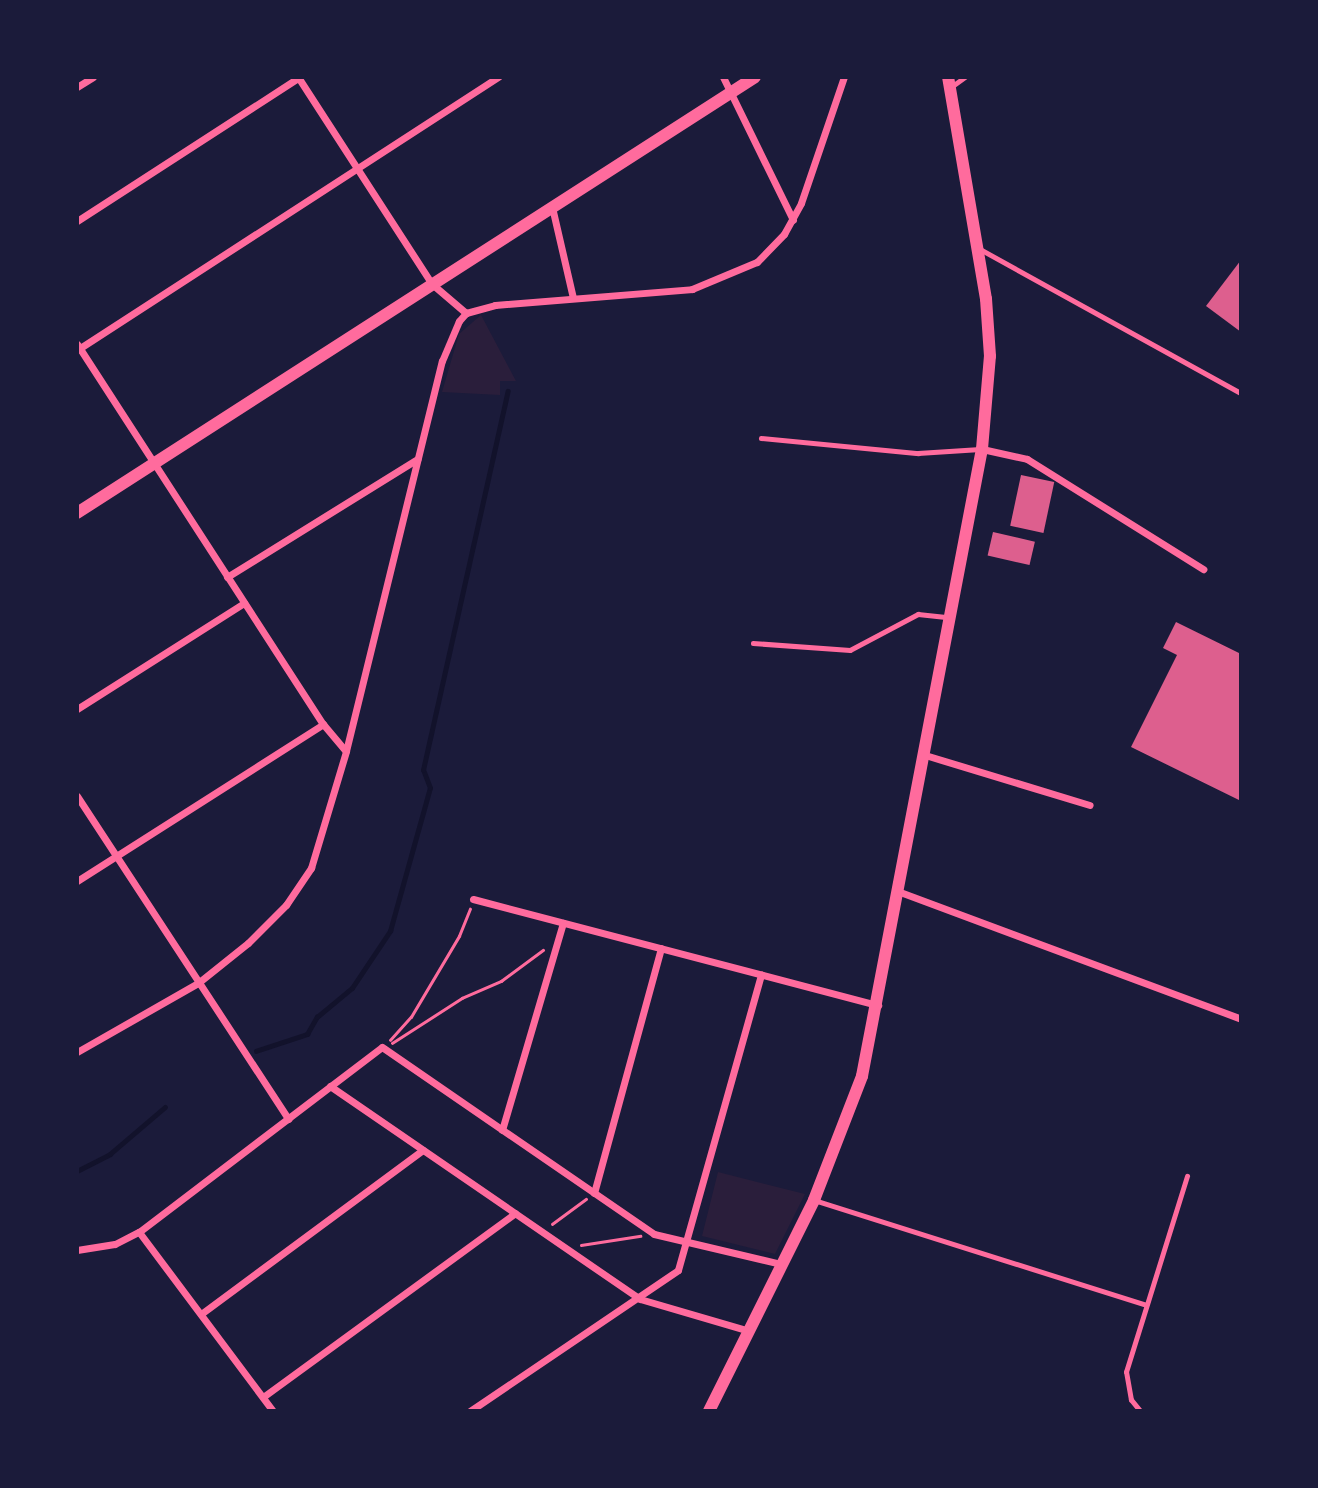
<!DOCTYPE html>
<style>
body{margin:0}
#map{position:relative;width:1318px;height:1488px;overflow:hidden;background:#1b1b3a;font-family:Manrope,sans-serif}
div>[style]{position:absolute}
.green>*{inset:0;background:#2a1e3b}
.stream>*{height:4.5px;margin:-2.25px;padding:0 2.25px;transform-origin:2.25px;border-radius:2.25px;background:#12122b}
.building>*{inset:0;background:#dd5f8e;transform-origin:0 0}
.path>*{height:2.5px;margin:-1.25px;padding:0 1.25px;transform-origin:1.25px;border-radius:1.25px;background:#ff6b9d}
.service>*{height:4.5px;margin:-2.25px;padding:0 2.25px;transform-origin:2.25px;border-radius:2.25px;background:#ff6b9d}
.minor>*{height:7px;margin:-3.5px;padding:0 3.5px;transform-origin:3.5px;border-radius:3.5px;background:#ff6b9d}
.secondary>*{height:12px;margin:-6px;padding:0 6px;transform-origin:6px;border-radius:6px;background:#ff6b9d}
span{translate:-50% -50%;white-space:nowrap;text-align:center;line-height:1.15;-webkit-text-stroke:7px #1b1b3a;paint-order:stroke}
.frame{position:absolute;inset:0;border:79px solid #1b1b3a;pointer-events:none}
</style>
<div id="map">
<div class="green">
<div style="clip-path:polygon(481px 315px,516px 381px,500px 381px,500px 395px,442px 392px,459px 334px)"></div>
<div style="clip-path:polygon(718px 1172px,805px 1194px,775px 1254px,702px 1236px)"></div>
</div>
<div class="stream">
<div style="left:256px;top:1051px;width:54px;rotate:-18.4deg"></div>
<div style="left:307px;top:1034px;width:20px;rotate:-60deg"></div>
<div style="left:317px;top:1017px;width:45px;rotate:-39.6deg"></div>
<div style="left:352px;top:988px;width:69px;rotate:-56.3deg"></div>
<div style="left:390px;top:931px;width:148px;rotate:-74.4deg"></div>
<div style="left:430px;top:788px;width:19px;rotate:-111deg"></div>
<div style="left:423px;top:770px;width:388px;rotate:-77.4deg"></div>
<div style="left:77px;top:1171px;width:37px;rotate:-27deg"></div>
<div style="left:110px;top:1154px;width:72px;rotate:-40.5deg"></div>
</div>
<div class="building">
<div style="clip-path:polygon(1241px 260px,1241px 332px,1206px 306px)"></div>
<div style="left:1021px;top:475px;width:34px;height:52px;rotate:12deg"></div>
<div style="left:993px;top:532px;width:43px;height:24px;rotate:13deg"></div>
<div style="clip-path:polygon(1176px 622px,1241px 654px,1241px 801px,1131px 747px,1177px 655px,1163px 648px)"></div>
</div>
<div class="path">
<div style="left:390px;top:1040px;width:31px;rotate:-48deg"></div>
<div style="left:411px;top:1017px;width:94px;rotate:-59.3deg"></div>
<div style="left:459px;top:936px;width:29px;rotate:-68deg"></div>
<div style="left:392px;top:1043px;width:83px;rotate:-32.7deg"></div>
<div style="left:462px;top:998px;width:43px;rotate:-23.6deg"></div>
<div style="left:501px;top:981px;width:52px;rotate:-36.4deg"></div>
<div style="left:552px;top:1224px;width:42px;rotate:-36.3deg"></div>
<div style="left:581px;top:1245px;width:60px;rotate:-8.7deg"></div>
</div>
<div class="service">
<div style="left:951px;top:87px;width:17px;rotate:-36deg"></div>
<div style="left:980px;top:249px;width:298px;rotate:28.9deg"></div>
<div style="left:761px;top:438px;width:158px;rotate:5.5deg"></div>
<div style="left:918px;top:453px;width:62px;rotate:-3.7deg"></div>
<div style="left:753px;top:643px;width:97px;rotate:4.1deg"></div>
<div style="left:850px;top:650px;width:77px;rotate:-27.9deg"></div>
<div style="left:918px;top:614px;width:30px;rotate:6deg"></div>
<div style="left:817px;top:1201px;width:345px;rotate:17.5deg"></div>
<div style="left:1140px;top:1411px;width:14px;rotate:-129deg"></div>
<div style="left:1131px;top:1400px;width:28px;rotate:-100deg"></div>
<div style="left:1126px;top:1372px;width:205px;rotate:-72.7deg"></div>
</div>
<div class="minor">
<div style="left:298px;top:77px;width:247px;rotate:57.1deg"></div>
<div style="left:432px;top:284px;width:45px;rotate:40.5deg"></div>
<div style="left:723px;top:77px;width:159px;rotate:63.9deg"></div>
<div style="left:77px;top:87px;width:19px;rotate:-32deg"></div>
<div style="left:552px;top:207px;width:93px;rotate:77deg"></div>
<div style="left:77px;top:221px;width:265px;rotate:-32.9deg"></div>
<div style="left:77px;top:344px;width:453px;rotate:57.1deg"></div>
<div style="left:323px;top:724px;width:35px;rotate:50deg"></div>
<div style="left:77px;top:350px;width:502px;rotate:-32.96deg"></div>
<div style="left:982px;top:449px;width:46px;rotate:12.5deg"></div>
<div style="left:1027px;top:459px;width:208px;rotate:32deg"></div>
<div style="left:227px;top:577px;width:224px;rotate:-31.8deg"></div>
<div style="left:77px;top:709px;width:198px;rotate:-32.4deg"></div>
<div style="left:925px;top:755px;width:172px;rotate:16.9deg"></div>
<div style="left:77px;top:796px;width:386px;rotate:56.8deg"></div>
<div style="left:77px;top:881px;width:292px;rotate:-32.5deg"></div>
<div style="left:900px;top:892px;width:364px;rotate:20.4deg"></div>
<div style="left:473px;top:899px;width:419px;rotate:14.7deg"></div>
<div style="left:77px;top:1052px;width:139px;rotate:-29.7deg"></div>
<div style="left:198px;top:983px;width:64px;rotate:-38.7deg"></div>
<div style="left:248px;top:943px;width:54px;rotate:-45deg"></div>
<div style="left:286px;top:905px;width:45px;rotate:-56deg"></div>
<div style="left:311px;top:868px;width:122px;rotate:-73.3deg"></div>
<div style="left:346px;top:751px;width:402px;rotate:-76.2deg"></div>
<div style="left:442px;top:361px;width:43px;rotate:-67deg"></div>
<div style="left:459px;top:321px;width:11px;rotate:-49deg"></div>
<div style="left:466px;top:313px;width:30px;rotate:-15deg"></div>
<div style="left:495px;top:305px;width:198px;rotate:-4.6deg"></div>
<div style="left:692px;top:289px;width:70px;rotate:-22.6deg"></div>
<div style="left:757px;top:262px;width:39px;rotate:-46deg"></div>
<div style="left:784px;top:234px;width:35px;rotate:-61deg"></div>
<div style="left:801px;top:203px;width:133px;rotate:-71.2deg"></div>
<div style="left:330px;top:1086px;width:376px;rotate:34.5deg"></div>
<div style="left:640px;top:1299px;width:110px;rotate:16.3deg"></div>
<div style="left:502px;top:1130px;width:216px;rotate:-73.6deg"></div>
<div style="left:594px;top:1193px;width:254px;rotate:-74.7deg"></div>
<div style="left:139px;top:1232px;width:224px;rotate:53.2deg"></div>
<div style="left:77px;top:1250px;width:38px;rotate:-9deg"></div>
<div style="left:115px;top:1244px;width:27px;rotate:-27deg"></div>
<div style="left:139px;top:1232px;width:305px;rotate:-37.3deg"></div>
<div style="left:382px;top:1047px;width:330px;rotate:34.5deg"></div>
<div style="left:654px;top:1234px;width:130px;rotate:13.3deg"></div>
<div style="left:201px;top:1314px;width:276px;rotate:-36.5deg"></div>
<div style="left:263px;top:1397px;width:312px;rotate:-36.1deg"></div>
<div style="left:470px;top:1411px;width:251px;rotate:-34.1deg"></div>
<div style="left:678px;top:1270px;width:307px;rotate:-74.3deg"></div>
</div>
<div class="secondary">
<div style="left:77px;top:513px;width:806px;rotate:-32.74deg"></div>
<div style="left:709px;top:1411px;width:236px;rotate:-63.5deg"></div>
<div style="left:814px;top:1200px;width:133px;rotate:-68.8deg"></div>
<div style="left:862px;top:1076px;width:638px;rotate:-79.17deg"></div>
<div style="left:982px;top:449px;width:93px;rotate:-85.1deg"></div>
<div style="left:990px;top:356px;width:57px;rotate:-94deg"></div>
<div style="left:986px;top:299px;width:225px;rotate:-99.7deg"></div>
</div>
<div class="frame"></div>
</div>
